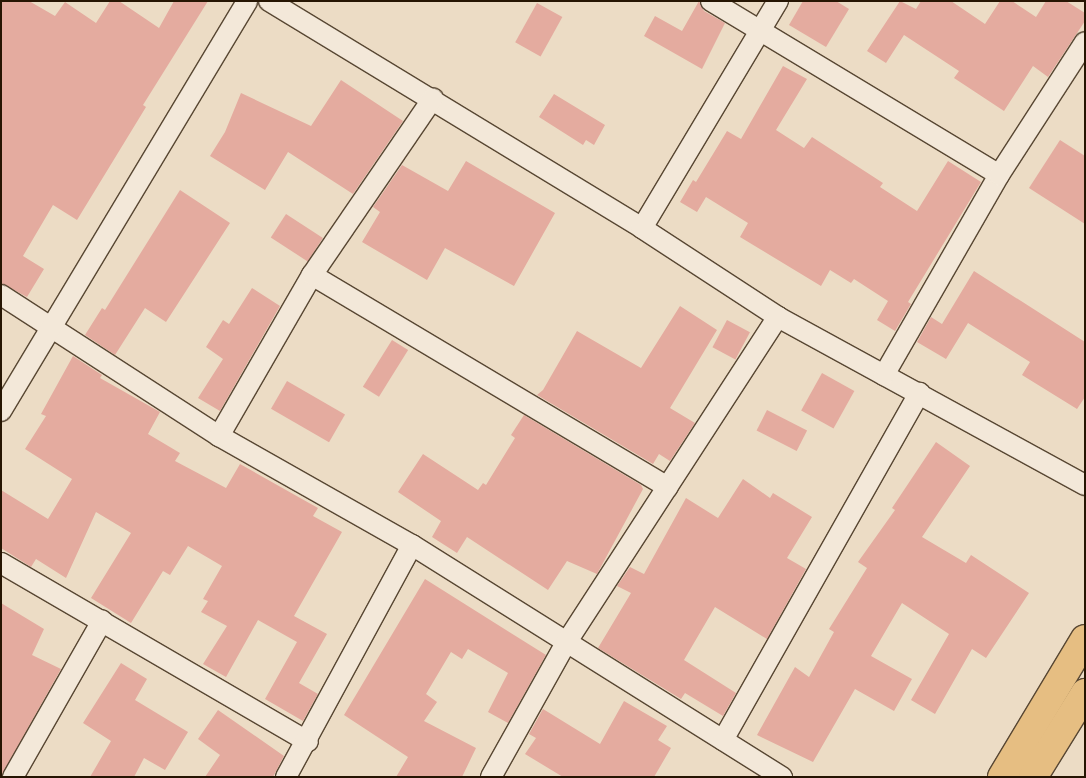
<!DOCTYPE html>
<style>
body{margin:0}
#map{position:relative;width:1086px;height:778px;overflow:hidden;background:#ecdcc5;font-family:"EB Garamond",serif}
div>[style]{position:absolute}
.building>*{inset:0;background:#e4ab9f;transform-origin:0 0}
.roads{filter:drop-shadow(1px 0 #584733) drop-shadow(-1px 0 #584733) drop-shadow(0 1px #584733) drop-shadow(0 -1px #584733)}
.minor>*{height:20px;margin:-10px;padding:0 10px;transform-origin:10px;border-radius:10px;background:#f3e8d9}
.primary>*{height:28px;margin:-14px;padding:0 14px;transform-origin:14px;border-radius:14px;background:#e6be82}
span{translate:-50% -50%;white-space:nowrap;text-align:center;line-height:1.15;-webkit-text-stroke:5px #f3e8d9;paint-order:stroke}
.frame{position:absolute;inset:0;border:2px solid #261502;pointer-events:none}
</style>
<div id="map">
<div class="building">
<div style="clip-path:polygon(1px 1px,29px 1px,55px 16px,65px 2px,96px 23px,110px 1px,119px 1px,159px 28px,174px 1px,208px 1px,143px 105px,146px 107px,77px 220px,53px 205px,23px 256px,44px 269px,27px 297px,1px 283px)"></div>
<div style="clip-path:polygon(699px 1px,704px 11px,725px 23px,702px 69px,644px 36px,655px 16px,682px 31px)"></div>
<div style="clip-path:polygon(803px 1px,836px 1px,849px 9px,826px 47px,789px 25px)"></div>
<div style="clip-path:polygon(900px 1px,916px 9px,921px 1px,951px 1px,985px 24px,1000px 1px,1012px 1px,1036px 17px,1046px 1px,1066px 1px,1085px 13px,1085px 21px,1048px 77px,1033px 66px,1004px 111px,954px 78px,959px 71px,904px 35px,886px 63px,867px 51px)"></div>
<div style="left:537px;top:3px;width:29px;height:45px;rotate:29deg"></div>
<div style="clip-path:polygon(783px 66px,807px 79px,776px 130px,804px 148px,812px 137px,883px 183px,880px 187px,917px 211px,948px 161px,981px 182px,908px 302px,911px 304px,895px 331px,877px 320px,888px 301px,854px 279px,851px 283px,830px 270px,821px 286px,740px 237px,748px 223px,706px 197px,697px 212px,680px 202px,693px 180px,696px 182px,727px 131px,741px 139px)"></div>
<div style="clip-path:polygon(341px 80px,403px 121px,353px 194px,288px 152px,265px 190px,210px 156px,225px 132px,241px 93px,311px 126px)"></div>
<div style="clip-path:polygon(554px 94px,605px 125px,594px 145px,586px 140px,583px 145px,539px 117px)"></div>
<div style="clip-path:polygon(1060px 140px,1085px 156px,1085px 224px,1029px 188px)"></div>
<div style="clip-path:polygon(466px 161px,555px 213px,514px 286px,445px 248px,427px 280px,362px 242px,380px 212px,373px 207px,402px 165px,448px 191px)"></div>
<div style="clip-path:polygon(180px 190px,230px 223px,166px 322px,145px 308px,115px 355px,85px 335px,102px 308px,105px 310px)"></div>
<div style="left:286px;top:214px;width:44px;height:28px;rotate:33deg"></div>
<div style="clip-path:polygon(974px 271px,1085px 342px,1085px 397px,1077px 409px,1022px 375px,1030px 362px,968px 323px,946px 359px,917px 342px,931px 317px,942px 324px)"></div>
<div style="clip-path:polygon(252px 288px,280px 306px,220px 411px,198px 398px,223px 359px,206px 347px,223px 320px,229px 324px)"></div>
<div style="clip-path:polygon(680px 306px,717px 330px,670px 408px,695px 423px,670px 461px,659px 454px,653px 464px,537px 395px,543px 390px,577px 331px,641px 368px)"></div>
<div style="left:727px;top:320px;width:26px;height:31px;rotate:28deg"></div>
<div style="left:392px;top:340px;width:19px;height:55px;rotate:32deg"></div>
<div style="clip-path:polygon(73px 356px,102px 375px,100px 378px,160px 412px,148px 434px,180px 453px,175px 461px,226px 488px,240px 464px,318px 508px,313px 516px,342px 532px,294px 616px,327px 634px,299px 683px,318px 694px,303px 721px,265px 699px,297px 642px,258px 620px,226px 677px,203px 664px,227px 626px,201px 612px,208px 601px,203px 599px,222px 566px,188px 546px,170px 575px,163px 571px,131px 623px,91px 598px,131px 533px,96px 512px,66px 578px,36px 559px,31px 567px,1px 548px,1px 490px,48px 519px,72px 479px,25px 449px,46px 416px,41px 414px)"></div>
<div style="left:822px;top:373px;width:37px;height:43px;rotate:29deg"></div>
<div style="left:287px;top:381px;width:67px;height:32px;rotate:30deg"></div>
<div style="left:767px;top:410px;width:45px;height:23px;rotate:27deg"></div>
<div style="clip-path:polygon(524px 415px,641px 485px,643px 489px,597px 574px,567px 561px,548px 590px,467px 537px,457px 553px,432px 537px,441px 521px,398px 492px,423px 454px,478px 490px,483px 483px,486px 485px,515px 438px,511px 435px)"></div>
<div style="clip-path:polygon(936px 442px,970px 466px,922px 537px,966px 563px,971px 555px,1029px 593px,986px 658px,972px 649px,935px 714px,911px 700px,949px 634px,902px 603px,871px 656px,912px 679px,894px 711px,855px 689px,813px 762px,757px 735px,795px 667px,809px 677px,834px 632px,829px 629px,867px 568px,858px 562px,895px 510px,892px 508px)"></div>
<div style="clip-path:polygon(743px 479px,770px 498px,773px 493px,812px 517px,787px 558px,806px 569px,767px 639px,715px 607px,684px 660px,736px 693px,723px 716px,685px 693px,681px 699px,598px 648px,631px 593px,617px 586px,630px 567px,644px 574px,686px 498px,718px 518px)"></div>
<div style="clip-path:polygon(425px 579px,546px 655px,508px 723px,488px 712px,508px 673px,468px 649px,462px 659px,451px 652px,426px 694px,437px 702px,424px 721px,476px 748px,462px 777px,396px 777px,408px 757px,344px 715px)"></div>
<div style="clip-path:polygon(1px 603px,44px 629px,32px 655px,61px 669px,1px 776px)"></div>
<div style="clip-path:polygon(121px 663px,147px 679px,135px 700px,188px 732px,165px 770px,144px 758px,134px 777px,90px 777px,111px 741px,83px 723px)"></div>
<div style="clip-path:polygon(624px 701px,667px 726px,658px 740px,671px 748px,654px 777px,563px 777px,525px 754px,536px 738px,529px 734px,543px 709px,600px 744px)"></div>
<div style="clip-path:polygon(218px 710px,284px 756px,273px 777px,205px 777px,220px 755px,198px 739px)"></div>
</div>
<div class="roads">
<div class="minor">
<div style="left:269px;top:1px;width:437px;rotate:31.3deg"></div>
<div style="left:642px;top:228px;width:163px;rotate:33.2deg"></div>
<div style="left:778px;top:317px;width:350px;rotate:28.7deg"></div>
<div style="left:711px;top:1px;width:336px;rotate:31.1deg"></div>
<div style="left:642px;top:228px;width:265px;rotate:-59.1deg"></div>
<div style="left:312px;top:275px;width:414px;rotate:30.8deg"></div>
<div style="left:1px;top:295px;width:260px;rotate:32.9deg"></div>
<div style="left:219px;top:436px;width:222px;rotate:29.5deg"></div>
<div style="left:412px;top:545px;width:437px;rotate:32.1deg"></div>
<div style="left:884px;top:375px;width:231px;rotate:-60.1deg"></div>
<div style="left:999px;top:175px;width:158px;rotate:-57.1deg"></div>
<div style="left:1px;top:411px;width:478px;rotate:-59deg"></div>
<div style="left:219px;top:436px;width:186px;rotate:-60deg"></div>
<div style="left:312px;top:275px;width:214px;rotate:-55.6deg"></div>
<div style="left:1px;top:563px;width:355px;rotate:30.2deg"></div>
<div style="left:723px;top:740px;width:399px;rotate:-60.5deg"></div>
<div style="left:13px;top:777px;width:180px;rotate:-60.3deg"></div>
<div style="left:286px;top:777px;width:264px;rotate:-61.5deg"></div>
<div style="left:491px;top:777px;width:154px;rotate:-60.8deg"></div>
<div style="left:566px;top:643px;width:389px;rotate:-57deg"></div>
</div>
<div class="primary">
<div style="left:1002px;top:777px;width:161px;rotate:-59deg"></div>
<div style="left:1033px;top:777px;width:99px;rotate:-58.2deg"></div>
</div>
</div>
<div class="frame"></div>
</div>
